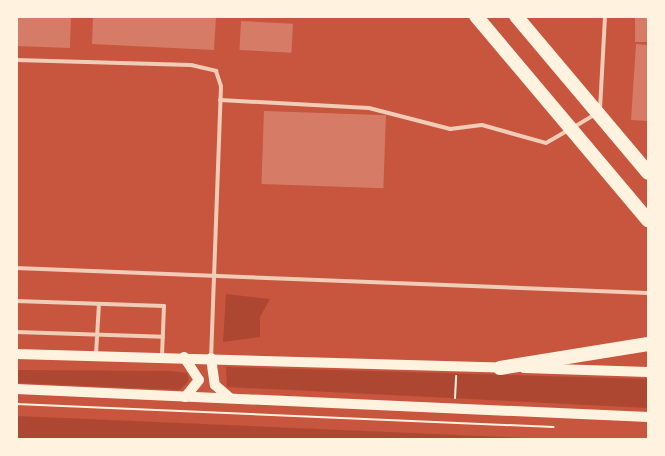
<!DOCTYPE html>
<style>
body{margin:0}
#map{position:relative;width:665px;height:456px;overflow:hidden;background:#c8553d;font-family:"Exo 2",sans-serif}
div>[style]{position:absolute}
.green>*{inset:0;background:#ae4732}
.building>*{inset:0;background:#d67c66;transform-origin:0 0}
.path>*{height:2px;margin:-1px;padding:0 1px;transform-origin:1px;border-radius:1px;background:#fff3e0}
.service>*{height:4px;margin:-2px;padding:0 2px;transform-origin:2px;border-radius:2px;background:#f1ccb7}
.secondary>*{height:10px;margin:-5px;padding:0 5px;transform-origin:5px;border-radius:5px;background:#fff3e0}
.motorway>*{height:14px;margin:-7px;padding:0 7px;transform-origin:7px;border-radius:7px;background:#fff3e0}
span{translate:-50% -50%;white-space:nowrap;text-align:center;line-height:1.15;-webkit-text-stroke:4.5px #fff3e0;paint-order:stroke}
.frame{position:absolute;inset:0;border:18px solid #fff3e0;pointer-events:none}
</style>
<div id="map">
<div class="green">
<div style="clip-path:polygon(226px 294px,270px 299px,260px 317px,260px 337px,223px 342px)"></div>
<div style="clip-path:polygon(226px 367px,648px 379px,648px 408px,227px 387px)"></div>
<div style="clip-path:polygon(17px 370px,171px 371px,187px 373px,189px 380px,180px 390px,17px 383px)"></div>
<div style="clip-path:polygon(17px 416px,550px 439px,17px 440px)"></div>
</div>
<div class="building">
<div style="left:16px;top:16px;width:55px;height:30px;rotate:2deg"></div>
<div style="clip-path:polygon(93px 16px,216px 16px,214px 50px,92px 44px)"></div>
<div style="left:635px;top:16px;width:13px;height:26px"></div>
<div style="left:241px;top:21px;width:52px;height:29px;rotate:3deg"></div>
<div style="clip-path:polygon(636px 44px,648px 45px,648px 121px,631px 120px)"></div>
<div style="left:264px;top:111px;width:122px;height:73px;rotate:2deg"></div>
</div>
<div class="path">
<div style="left:455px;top:398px;width:22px;rotate:-87deg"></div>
<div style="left:16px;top:404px;width:538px;rotate:2.45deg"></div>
</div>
<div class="service">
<div style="left:16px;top:60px;width:175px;rotate:1.6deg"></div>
<div style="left:191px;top:65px;width:26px;rotate:13deg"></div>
<div style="left:216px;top:71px;width:16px;rotate:72deg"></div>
<div style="left:221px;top:86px;width:271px;rotate:92.1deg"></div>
<div style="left:220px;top:100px;width:149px;rotate:3.1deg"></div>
<div style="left:369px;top:108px;width:84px;rotate:14.5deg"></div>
<div style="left:450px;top:129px;width:32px;rotate:-7deg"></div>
<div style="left:482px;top:125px;width:66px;rotate:15.7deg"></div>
<div style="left:546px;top:143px;width:24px;rotate:-30deg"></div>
<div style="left:600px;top:109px;width:93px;rotate:-86.9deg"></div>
<div style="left:574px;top:127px;width:26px;rotate:-31deg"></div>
<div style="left:16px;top:268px;width:632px;rotate:2.27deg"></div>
<div style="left:16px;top:301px;width:148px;rotate:1.9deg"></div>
<div style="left:164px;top:306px;width:50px;rotate:92.3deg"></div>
<div style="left:16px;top:332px;width:147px;rotate:1.9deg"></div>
<div style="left:96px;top:354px;width:50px;rotate:-86.6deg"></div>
</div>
<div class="secondary">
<div style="left:16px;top:354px;width:492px;rotate:1.6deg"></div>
<div style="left:184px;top:357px;width:27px;rotate:57deg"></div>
<div style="left:199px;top:380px;width:22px;rotate:129deg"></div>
<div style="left:211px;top:358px;width:27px;rotate:82deg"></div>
<div style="left:215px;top:385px;width:20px;rotate:41deg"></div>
<div style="left:524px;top:368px;width:124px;rotate:1.8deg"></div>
<div style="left:16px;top:389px;width:633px;rotate:2.54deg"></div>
</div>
<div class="motorway">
<div style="left:476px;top:16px;width:267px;rotate:49.9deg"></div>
<div style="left:516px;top:16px;width:205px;rotate:49.9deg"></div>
<div style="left:500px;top:368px;width:150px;rotate:-9.2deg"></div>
</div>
<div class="frame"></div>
</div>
